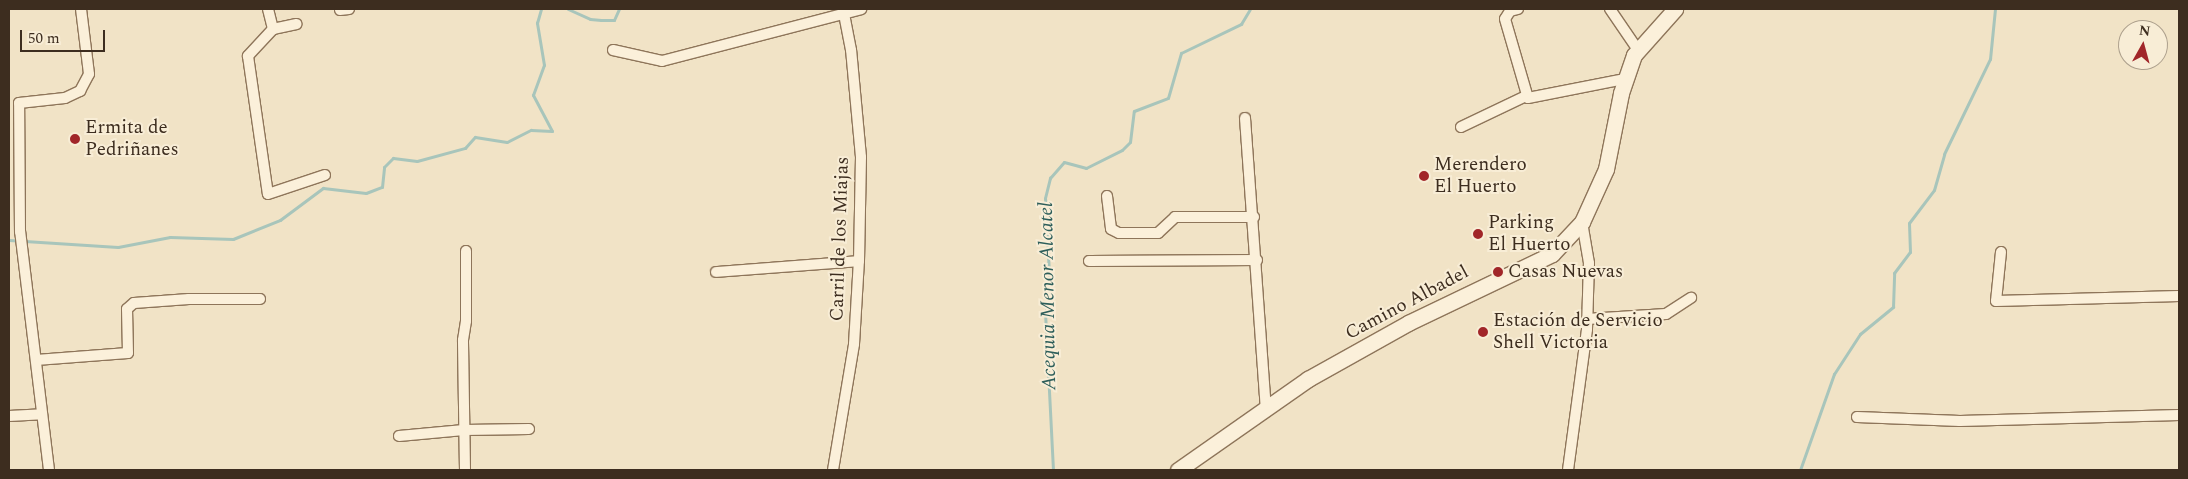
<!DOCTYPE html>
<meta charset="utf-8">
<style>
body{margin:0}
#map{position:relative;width:2188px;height:479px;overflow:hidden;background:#f1e3c6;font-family:Spectral,serif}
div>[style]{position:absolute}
.stream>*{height:3px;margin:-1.5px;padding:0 1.5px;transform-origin:1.5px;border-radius:1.5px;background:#a8c5bb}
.roads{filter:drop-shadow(1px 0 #8e755a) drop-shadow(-1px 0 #8e755a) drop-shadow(0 1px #8e755a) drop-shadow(0 -1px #8e755a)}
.street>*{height:10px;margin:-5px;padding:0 5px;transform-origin:5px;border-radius:5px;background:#fbf0da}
.secondary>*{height:15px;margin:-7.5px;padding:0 7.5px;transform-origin:7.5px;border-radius:7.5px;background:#fbf0da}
.dots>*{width:14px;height:14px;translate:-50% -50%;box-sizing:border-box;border:2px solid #f8edd6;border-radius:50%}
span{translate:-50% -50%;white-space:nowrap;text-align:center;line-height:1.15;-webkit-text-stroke:4px #f8edd6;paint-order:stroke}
.poi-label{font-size:19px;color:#3d2d1f}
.left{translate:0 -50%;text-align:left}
.street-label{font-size:19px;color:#3d2d1f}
.water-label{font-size:20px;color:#2d5e5a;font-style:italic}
.frame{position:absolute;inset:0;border:10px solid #3d2d1f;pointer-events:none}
.north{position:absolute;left:2118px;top:20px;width:50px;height:50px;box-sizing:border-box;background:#f8edd6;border:1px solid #ada08d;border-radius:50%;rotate:7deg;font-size:14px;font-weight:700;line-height:20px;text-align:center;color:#3d2d1f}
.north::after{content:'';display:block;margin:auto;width:18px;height:22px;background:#a12629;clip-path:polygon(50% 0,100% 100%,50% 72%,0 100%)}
.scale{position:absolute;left:20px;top:30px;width:85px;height:22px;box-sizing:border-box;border:2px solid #3d2d1f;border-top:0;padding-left:6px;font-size:15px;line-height:18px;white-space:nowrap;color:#3d2d1f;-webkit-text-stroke:4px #f8edd6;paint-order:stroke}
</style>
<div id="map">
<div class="stream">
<div style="left:568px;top:9px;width:24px;rotate:24deg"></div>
<div style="left:590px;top:19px;width:11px;rotate:5deg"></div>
<div style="left:601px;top:20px;width:13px"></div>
<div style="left:614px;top:20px;width:12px;rotate:-66deg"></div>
<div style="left:9px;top:240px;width:109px;rotate:3.7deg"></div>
<div style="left:118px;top:247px;width:53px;rotate:-10.9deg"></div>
<div style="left:170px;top:237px;width:63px;rotate:1.8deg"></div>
<div style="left:233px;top:239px;width:51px;rotate:-22deg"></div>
<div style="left:280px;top:220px;width:54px;rotate:-36.7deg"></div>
<div style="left:323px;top:188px;width:43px;rotate:6.6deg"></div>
<div style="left:366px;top:193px;width:17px;rotate:-21deg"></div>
<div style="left:382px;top:187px;width:20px;rotate:-84deg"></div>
<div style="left:384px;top:167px;width:13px;rotate:-45deg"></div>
<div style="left:393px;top:158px;width:24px;rotate:7deg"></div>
<div style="left:417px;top:161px;width:50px;rotate:-15.2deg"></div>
<div style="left:465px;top:148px;width:15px;rotate:-48deg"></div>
<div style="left:475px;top:137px;width:32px;rotate:9deg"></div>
<div style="left:507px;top:142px;width:27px;rotate:-27deg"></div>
<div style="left:531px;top:130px;width:21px;rotate:3deg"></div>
<div style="left:552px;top:131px;width:41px;rotate:-117.8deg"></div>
<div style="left:533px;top:95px;width:32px;rotate:-70deg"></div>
<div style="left:544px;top:65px;width:43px;rotate:-99.5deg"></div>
<div style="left:537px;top:23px;width:15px;rotate:-74deg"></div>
<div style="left:1053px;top:470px;width:157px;rotate:-92.9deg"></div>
<div style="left:1045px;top:313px;width:21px;rotate:-76deg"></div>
<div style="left:1050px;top:293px;width:95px;rotate:-93deg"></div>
<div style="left:1045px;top:198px;width:21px;rotate:-76deg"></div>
<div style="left:1050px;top:178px;width:21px;rotate:-49deg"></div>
<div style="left:1064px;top:162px;width:23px;rotate:15deg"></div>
<div style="left:1086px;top:168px;width:40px;rotate:-26.6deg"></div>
<div style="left:1122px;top:150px;width:11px;rotate:-45deg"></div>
<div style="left:1130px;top:142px;width:31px;rotate:-83deg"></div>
<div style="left:1134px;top:111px;width:36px;rotate:-21deg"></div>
<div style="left:1168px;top:98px;width:47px;rotate:-73.9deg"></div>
<div style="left:1181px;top:53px;width:67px;rotate:-25.8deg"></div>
<div style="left:1241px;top:24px;width:17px;rotate:-59deg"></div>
<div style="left:1800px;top:470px;width:102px;rotate:-70.5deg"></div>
<div style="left:1834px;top:374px;width:48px;rotate:-57deg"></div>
<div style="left:1860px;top:334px;width:43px;rotate:-39.3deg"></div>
<div style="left:1893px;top:307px;width:34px;rotate:-88deg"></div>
<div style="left:1894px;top:273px;width:26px;rotate:-53deg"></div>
<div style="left:1910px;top:252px;width:29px;rotate:-92deg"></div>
<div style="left:1909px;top:223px;width:41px;rotate:-52.9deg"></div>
<div style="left:1934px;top:190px;width:37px;rotate:-74deg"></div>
<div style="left:1944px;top:154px;width:106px;rotate:-64.2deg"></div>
<div style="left:1990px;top:59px;width:50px;rotate:-84.3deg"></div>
</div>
<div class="roads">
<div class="street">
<div style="left:268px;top:9px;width:21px;rotate:76deg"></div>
<div style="left:273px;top:29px;width:24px;rotate:-12deg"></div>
<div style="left:1518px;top:9px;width:8px;rotate:166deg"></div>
<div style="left:1510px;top:11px;width:9px;rotate:122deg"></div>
<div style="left:1505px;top:19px;width:82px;rotate:73.8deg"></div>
<div style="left:1528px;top:98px;width:99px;rotate:-11.1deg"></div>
<div style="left:1610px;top:9px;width:50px;rotate:55.7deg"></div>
<div style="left:340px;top:10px;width:9px;rotate:-6deg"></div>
<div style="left:273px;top:29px;width:37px;rotate:133deg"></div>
<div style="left:248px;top:56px;width:139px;rotate:81.8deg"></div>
<div style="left:268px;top:194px;width:60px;rotate:-18.4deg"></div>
<div style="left:613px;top:50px;width:50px;rotate:12.7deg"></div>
<div style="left:662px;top:61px;width:206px;rotate:-14.6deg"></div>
<div style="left:1245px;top:118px;width:291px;rotate:85.9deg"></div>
<div style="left:1461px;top:127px;width:72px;rotate:-25.5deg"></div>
<div style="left:1107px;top:196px;width:33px;rotate:83deg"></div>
<div style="left:1111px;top:229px;width:9px;rotate:27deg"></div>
<div style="left:1119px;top:233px;width:39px"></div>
<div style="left:1158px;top:233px;width:23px;rotate:-43deg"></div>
<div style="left:1175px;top:217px;width:79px"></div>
<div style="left:2001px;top:252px;width:49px;rotate:95.8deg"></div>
<div style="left:1996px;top:301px;width:183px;rotate:-1.6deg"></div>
<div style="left:1089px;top:261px;width:168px;rotate:-0.3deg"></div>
<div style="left:716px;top:272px;width:143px;rotate:-4.4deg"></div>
<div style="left:1587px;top:319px;width:79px;rotate:-3.6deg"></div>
<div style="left:1666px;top:314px;width:30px;rotate:-33deg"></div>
<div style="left:36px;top:360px;width:92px;rotate:-4.4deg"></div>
<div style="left:128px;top:353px;width:44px;rotate:-91.3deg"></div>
<div style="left:127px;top:309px;width:9px;rotate:-41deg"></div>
<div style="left:134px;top:303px;width:55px;rotate:-4.2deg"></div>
<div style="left:189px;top:299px;width:71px"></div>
<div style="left:9px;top:416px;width:33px;rotate:-3deg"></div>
<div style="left:1857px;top:417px;width:103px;rotate:2.2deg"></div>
<div style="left:1960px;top:421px;width:219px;rotate:-1.6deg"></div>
<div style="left:399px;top:436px;width:65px;rotate:-5.3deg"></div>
<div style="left:464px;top:430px;width:65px;rotate:-0.9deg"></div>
<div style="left:49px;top:470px;width:240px;rotate:-96.9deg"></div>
<div style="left:20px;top:232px;width:129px;rotate:-90.4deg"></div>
<div style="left:19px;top:103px;width:46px;rotate:-6.2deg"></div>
<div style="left:65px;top:98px;width:17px;rotate:-25deg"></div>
<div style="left:80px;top:91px;width:19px;rotate:-62deg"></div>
<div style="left:89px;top:74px;width:65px;rotate:-97deg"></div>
<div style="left:465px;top:470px;width:130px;rotate:-90.9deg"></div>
<div style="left:463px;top:340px;width:19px;rotate:-81deg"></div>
<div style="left:466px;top:321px;width:70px;rotate:-90deg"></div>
<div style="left:833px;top:470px;width:128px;rotate:-80.5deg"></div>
<div style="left:854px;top:344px;width:83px;rotate:-86.6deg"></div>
<div style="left:859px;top:261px;width:104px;rotate:-88.9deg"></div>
<div style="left:861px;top:157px;width:107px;rotate:-95.3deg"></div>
<div style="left:851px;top:50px;width:42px;rotate:-101deg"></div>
<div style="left:1568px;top:470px;width:142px;rotate:-82.3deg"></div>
<div style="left:1587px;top:329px;width:66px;rotate:-88.3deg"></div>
<div style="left:1589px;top:263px;width:42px;rotate:-99.7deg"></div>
</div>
<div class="secondary">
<div style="left:1178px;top:470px;width:159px;rotate:-35deg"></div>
<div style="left:1308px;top:379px;width:115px;rotate:-29.2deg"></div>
<div style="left:1408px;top:323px;width:160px;rotate:-25.6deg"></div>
<div style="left:1552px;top:254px;width:44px;rotate:-46.8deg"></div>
<div style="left:1582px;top:222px;width:58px;rotate:-65.6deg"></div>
<div style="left:1606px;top:169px;width:77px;rotate:-78.8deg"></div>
<div style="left:1621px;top:93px;width:40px;rotate:-71.1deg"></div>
<div style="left:1634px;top:55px;width:62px;rotate:-48.3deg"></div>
</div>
</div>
<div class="dots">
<div style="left:75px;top:139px;background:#a12629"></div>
<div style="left:1424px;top:176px;background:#a12629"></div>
<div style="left:1478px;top:234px;background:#a12629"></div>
<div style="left:1498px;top:272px;background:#a12629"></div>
<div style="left:1483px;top:332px;background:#a12629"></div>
</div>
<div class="poi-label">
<span class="left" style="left:85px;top:139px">Ermita de<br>Pedriñanes</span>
<span class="left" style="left:1434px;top:176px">Merendero<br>El Huerto</span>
<span class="left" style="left:1488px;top:234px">Parking<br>El Huerto</span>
<span class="left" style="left:1508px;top:272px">Casas Nuevas</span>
<span class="left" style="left:1493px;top:332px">Estación de Servicio<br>Shell Victoria</span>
</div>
<div class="street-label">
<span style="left:840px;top:239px;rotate:-88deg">Carril de los Miajas</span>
<span style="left:1407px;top:303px;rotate:-28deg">Camino Albadel</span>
</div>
<div class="water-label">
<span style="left:1048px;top:296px;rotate:-91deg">Acequia Menor Alcatel</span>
</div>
<div class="frame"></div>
<div class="north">N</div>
<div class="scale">50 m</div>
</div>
